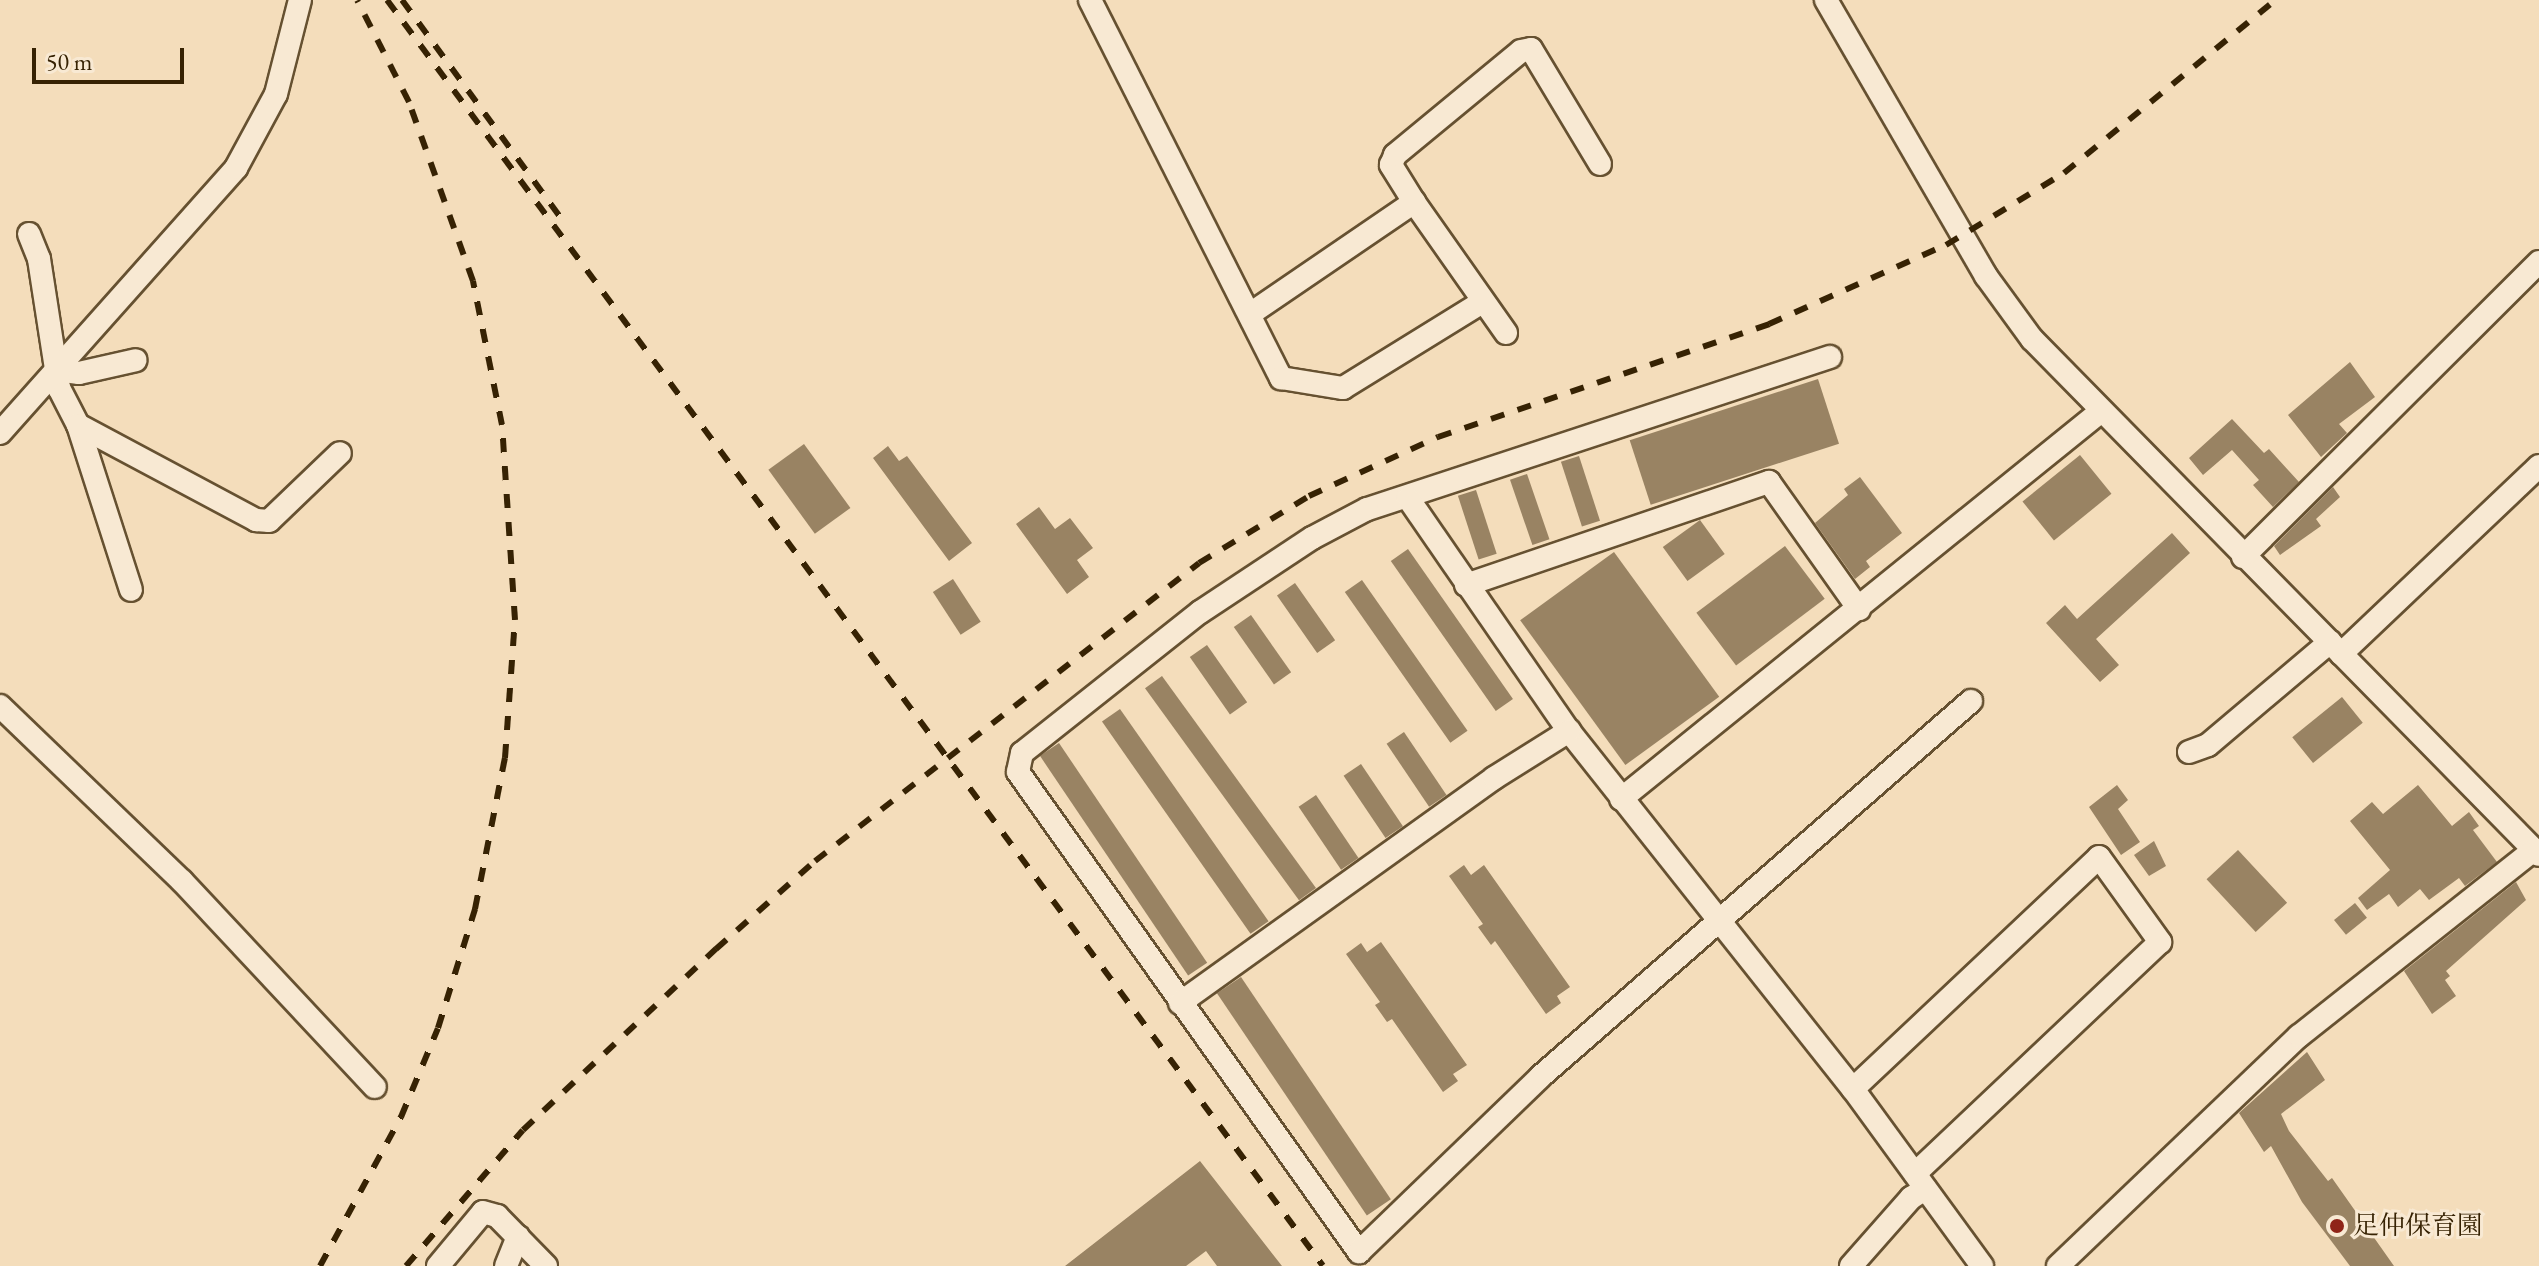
<!DOCTYPE html>
<meta charset="utf-8">
<style>
body{margin:0}
#map{position:relative;width:2539px;height:1266px;overflow:hidden;background:#f4ddbb;font-family:"EB Garamond","Noto Serif JP",serif}
div>[style]{position:absolute}
.building>*{inset:0;background:#998363;transform-origin:0 0}
.roads{filter:drop-shadow(2px 0 #665131) drop-shadow(-2px 0 #665131) drop-shadow(0 2px #665131) drop-shadow(0 -2px #665131)}
.minor>*{height:22px;margin:-11px;padding:0 11px;transform-origin:11px;border-radius:11px;background:#f8e9d3}
.rail>*{height:6px;margin-top:-3px;transform-origin:0;background:repeating-linear-gradient(90deg,#362203 0 14px,transparent 0 28px)}
.dots>*{width:22px;height:22px;translate:-50% -50%;box-sizing:border-box;border:4px solid #f8e9d3;border-radius:50%}
span{translate:-50% -50%;white-space:nowrap;text-align:center;line-height:1.15;-webkit-text-stroke:6px #f8e9d3;paint-order:stroke}
.poi-label{font-size:26px;color:#362203}
.left{translate:0 -50%;text-align:left}
.scale{position:absolute;left:32px;top:48px;width:152px;height:36px;box-sizing:border-box;border:4px solid #362203;border-top:0;padding-left:10px;font-size:24px;line-height:28px;white-space:nowrap;color:#362203;-webkit-text-stroke:6px #f8e9d3;paint-order:stroke}
</style>
<div id="map">
<div class="building">
<div style="clip-path:polygon(2350px 362px,2375px 397px,2339px 424px,2347px 433px,2321px 457px,2288px 415px)"></div>
<div style="left:1818px;top:379px;width:68px;height:198px;rotate:72deg"></div>
<div style="clip-path:polygon(2232px 419px,2264px 453px,2269px 449px,2299px 482px,2273px 507px,2253px 485px,2259px 480px,2232px 450px,2203px 475px,2189px 458px)"></div>
<div style="left:804px;top:444px;width:79px;height:44px;rotate:54deg"></div>
<div style="clip-path:polygon(888px 446px,899px 461px,907px 456px,972px 543px,949px 561px,873px 458px)"></div>
<div style="left:2080px;top:455px;width:50px;height:74px;rotate:51deg"></div>
<div style="left:1579px;top:456px;width:68px;height:19px;rotate:72deg"></div>
<div style="left:1527px;top:474px;width:69px;height:18px;rotate:71deg"></div>
<div style="clip-path:polygon(1860px 477px,1902px 533px,1866px 561px,1870px 567px,1855px 579px,1815px 523px,1848px 495px,1844px 489px)"></div>
<div style="clip-path:polygon(2333px 487px,2340px 497px,2316px 519px,2321px 526px,2280px 555px,2274px 546px)"></div>
<div style="left:1476px;top:490px;width:67px;height:19px;rotate:72deg"></div>
<div style="clip-path:polygon(1039px 507px,1055px 529px,1070px 518px,1093px 548px,1077px 560px,1089px 577px,1067px 594px,1016px 524px)"></div>
<div style="left:1700px;top:520px;width:42px;height:46px;rotate:54deg"></div>
<div style="clip-path:polygon(2172px 533px,2190px 553px,2096px 639px,2119px 665px,2100px 682px,2046px 623px,2065px 605px,2077px 619px)"></div>
<div style="left:1785px;top:546px;width:66px;height:111px;rotate:53deg"></div>
<div style="left:1408px;top:549px;width:183px;height:21px;rotate:55deg"></div>
<div style="left:1614px;top:552px;width:179px;height:116px;rotate:54deg"></div>
<div style="left:953px;top:579px;width:51px;height:24px;rotate:57deg"></div>
<div style="left:1362px;top:580px;width:184px;height:21px;rotate:55deg"></div>
<div style="left:1295px;top:583px;width:70px;height:22px;rotate:55deg"></div>
<div style="left:1251px;top:615px;width:70px;height:21px;rotate:55deg"></div>
<div style="left:1207px;top:645px;width:70px;height:21px;rotate:55deg"></div>
<div style="left:1162px;top:676px;width:262px;height:21px;rotate:54deg"></div>
<div style="left:2342px;top:697px;width:33px;height:64px;rotate:51deg"></div>
<div style="left:1120px;top:709px;width:259px;height:22px;rotate:55deg"></div>
<div style="left:1404px;top:732px;width:76px;height:21px;rotate:56deg"></div>
<div style="left:1059px;top:743px;width:265px;height:23px;rotate:56deg"></div>
<div style="left:1361px;top:764px;width:75px;height:21px;rotate:56deg"></div>
<div style="clip-path:polygon(2117px 785px,2128px 800px,2118px 809px,2140px 842px,2121px 855px,2089px 807px)"></div>
<div style="clip-path:polygon(2418px 785px,2452px 826px,2469px 812px,2479px 826px,2473px 830px,2497px 862px,2465px 886px,2459px 878px,2429px 900px,2420px 889px,2398px 907px,2389px 894px,2367px 910px,2358px 898px,2390px 870px,2350px 821px,2372px 802px,2383px 814px)"></div>
<div style="left:1316px;top:795px;width:76px;height:21px;rotate:56deg"></div>
<div style="clip-path:polygon(2154px 841px,2166px 866px,2149px 876px,2134px 855px)"></div>
<div style="left:2238px;top:850px;width:72px;height:43px;rotate:47deg"></div>
<div style="clip-path:polygon(1464px 865px,1471px 875px,1484px 865px,1570px 987px,1557px 996px,1561px 1003px,1546px 1014px,1495px 941px,1491px 945px,1478px 927px,1483px 924px,1449px 876px)"></div>
<div style="clip-path:polygon(2516px 882px,2526px 900px,2446px 971px,2450px 976px,2445px 980px,2456px 996px,2432px 1014px,2404px 971px)"></div>
<div style="left:2355px;top:903px;width:19px;height:27px;rotate:51deg"></div>
<div style="clip-path:polygon(1381px 942px,1467px 1065px,1453px 1074px,1458px 1081px,1443px 1092px,1392px 1019px,1387px 1022px,1375px 1005px,1380px 1002px,1346px 954px,1361px 943px,1367px 952px)"></div>
<div style="left:1241px;top:977px;width:268px;height:29px;rotate:56deg"></div>
<div style="clip-path:polygon(2307px 1052px,2325px 1080px,2281px 1114px,2289px 1131px,2328px 1181px,2332px 1178px,2394px 1266px,2350px 1266px,2302px 1202px,2271px 1146px,2264px 1152px,2239px 1113px)"></div>
<div style="clip-path:polygon(1200px 1161px,1282px 1266px,1217px 1266px,1206px 1251px,1186px 1266px,1065px 1266px)"></div>
</div>
<div class="roads">
<div class="minor">
<div style="left:1090px;top:0;width:424px;rotate:63.2deg"></div>
<div style="left:1281px;top:378px;width:63px;rotate:9.2deg"></div>
<div style="left:1343px;top:388px;width:163px;rotate:-31.7deg"></div>
<div style="left:1826px;top:0;width:319px;rotate:59.9deg"></div>
<div style="left:1986px;top:276px;width:78px;rotate:53.9deg"></div>
<div style="left:2032px;top:339px;width:723px;rotate:45.5deg"></div>
<div style="left:1414px;top:202px;width:160px;rotate:54.9deg"></div>
<div style="left:29px;top:234px;width:27px;rotate:68deg"></div>
<div style="left:39px;top:259px;width:131px;rotate:81.2deg"></div>
<div style="left:59px;top:388px;width:42px;rotate:62.8deg"></div>
<div style="left:78px;top:425px;width:173px;rotate:72.2deg"></div>
<div style="left:1250px;top:314px;width:199px;rotate:-34.3deg"></div>
<div style="left:1414px;top:202px;width:44px;rotate:-121.9deg"></div>
<div style="left:1391px;top:165px;width:11px;rotate:-68deg"></div>
<div style="left:1395px;top:155px;width:163px;rotate:-39.5deg"></div>
<div style="left:1521px;top:51px;width:10px;rotate:-11deg"></div>
<div style="left:1531px;top:49px;width:134px;rotate:59deg"></div>
<div style="left:1830px;top:357px;width:487px;rotate:161.8deg"></div>
<div style="left:1367px;top:509px;width:62px;rotate:152.2deg"></div>
<div style="left:1312px;top:538px;width:134px;rotate:146.5deg"></div>
<div style="left:1200px;top:612px;width:227px;rotate:141.6deg"></div>
<div style="left:1022px;top:753px;width:19px;rotate:102deg"></div>
<div style="left:1018px;top:772px;width:589px;rotate:54.61deg"></div>
<div style="left:1359px;top:1252px;width:252px;rotate:-44deg"></div>
<div style="left:1540px;top:1077px;width:572px;rotate:-41.1deg"></div>
<div style="left:57px;top:370px;width:22px;rotate:8deg"></div>
<div style="left:79px;top:373px;width:58px;rotate:-12.8deg"></div>
<div style="left:78px;top:425px;width:202px;rotate:28.1deg"></div>
<div style="left:256px;top:520px;width:13px;rotate:4deg"></div>
<div style="left:269px;top:521px;width:98px;rotate:-43.8deg"></div>
<div style="left:0;top:433px;width:355px;rotate:-48.3deg"></div>
<div style="left:236px;top:168px;width:84px;rotate:-61.6deg"></div>
<div style="left:276px;top:94px;width:97px;rotate:-75.7deg"></div>
<div style="left:1408px;top:498px;width:283px;rotate:55.4deg"></div>
<div style="left:1569px;top:731px;width:457px;rotate:51.6deg"></div>
<div style="left:1853px;top:1089px;width:219px;rotate:53.9deg"></div>
<div style="left:2243px;top:557px;width:418px;rotate:-44.9deg"></div>
<div style="left:1466px;top:585px;width:320px;rotate:-18.8deg"></div>
<div style="left:1769px;top:482px;width:156px;rotate:54.7deg"></div>
<div style="left:2341px;top:654px;width:273px;rotate:-43.5deg"></div>
<div style="left:0;top:706px;width:252px;rotate:43.9deg"></div>
<div style="left:182px;top:881px;width:282px;rotate:46.9deg"></div>
<div style="left:2189px;top:752px;width:20px;rotate:-20deg"></div>
<div style="left:2208px;top:745px;width:160px;rotate:-40.2deg"></div>
<div style="left:1621px;top:799px;width:616px;rotate:-38.94deg"></div>
<div style="left:1180px;top:1003px;width:386px;rotate:-35.6deg"></div>
<div style="left:1494px;top:778px;width:89px;rotate:-32.1deg"></div>
<div style="left:1853px;top:1089px;width:338px;rotate:-43.3deg"></div>
<div style="left:2099px;top:857px;width:105px;rotate:54.3deg"></div>
<div style="left:2160px;top:942px;width:337px;rotate:136.6deg"></div>
<div style="left:438px;top:1266px;width:70px;rotate:-50.2deg"></div>
<div style="left:483px;top:1212px;width:15px;rotate:16deg"></div>
<div style="left:497px;top:1216px;width:70px;rotate:45.6deg"></div>
<div style="left:506px;top:1266px;width:32px;rotate:-68deg"></div>
<div style="left:1851px;top:1266px;width:91px;rotate:-48.6deg"></div>
<div style="left:1911px;top:1198px;width:17px;rotate:-33deg"></div>
<div style="left:2058px;top:1266px;width:333px;rotate:-43.7deg"></div>
<div style="left:2299px;top:1036px;width:300px;rotate:-38.4deg"></div>
</div>
</div>
<div class="rail">
<div style="left:387px;top:0;width:1574px;rotate:53.52deg"></div>
<div style="left:402px;top:0;width:270px;rotate:53.9deg"></div>
<div style="left:320px;top:1266px;width:170px;rotate:-61.5deg"></div>
<div style="left:401px;top:1117px;width:96px;rotate:-67.4deg"></div>
<div style="left:438px;top:1028px;width:125px;rotate:-72.7deg"></div>
<div style="left:475px;top:909px;width:154px;rotate:-78.8deg"></div>
<div style="left:505px;top:758px;width:138px;rotate:-85.9deg"></div>
<div style="left:515px;top:620px;width:195px;rotate:-93.8deg"></div>
<div style="left:502px;top:425px;width:147px;rotate:-101.4deg"></div>
<div style="left:473px;top:281px;width:190px;rotate:-109.7deg"></div>
<div style="left:409px;top:102px;width:114px;rotate:-117deg"></div>
<div style="left:406px;top:1266px;width:179px;rotate:-49.3deg"></div>
<div style="left:523px;top:1130px;width:265px;rotate:-43.2deg"></div>
<div style="left:716px;top:949px;width:132px;rotate:-41.6deg"></div>
<div style="left:815px;top:861px;width:486px;rotate:-37.8deg"></div>
<div style="left:1199px;top:563px;width:129px;rotate:-31.3deg"></div>
<div style="left:1309px;top:496px;width:142px;rotate:-24.6deg"></div>
<div style="left:1438px;top:437px;width:350px;rotate:-18.8deg"></div>
<div style="left:1769px;top:324px;width:194px;rotate:-24.1deg"></div>
<div style="left:1946px;top:245px;width:138px;rotate:-31.4deg"></div>
<div style="left:2064px;top:173px;width:273px;rotate:-39.3deg"></div>
</div>
<div class="dots">
<div style="left:2337px;top:1226px;background:#8f2418"></div>
</div>
<div class="poi-label">
<span class="left" style="left:2353px;top:1226px">足仲保育園</span>
</div>
<div class="scale">50 m</div>
</div>
